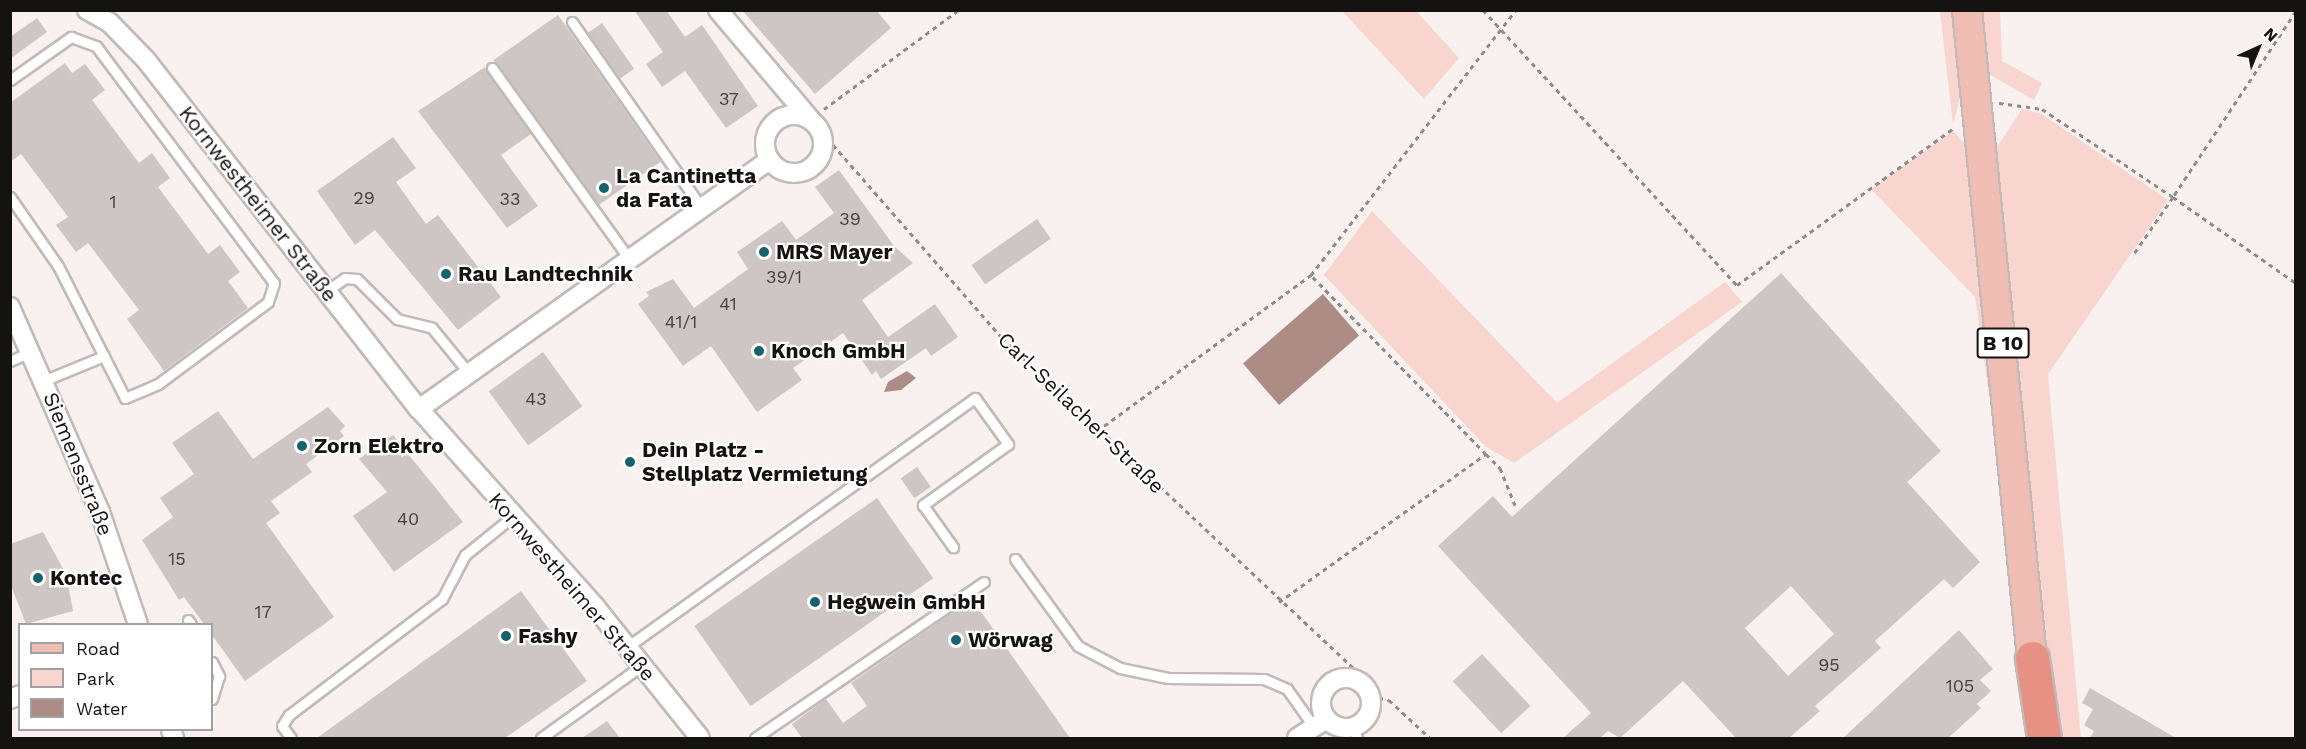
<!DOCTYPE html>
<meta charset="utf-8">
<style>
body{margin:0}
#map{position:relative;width:2306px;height:749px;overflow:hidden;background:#f9f1ef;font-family:"Work Sans",sans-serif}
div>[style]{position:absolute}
.green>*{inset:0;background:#f9d5cf}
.water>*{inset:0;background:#ad8c86;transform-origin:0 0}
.building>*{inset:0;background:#cec6c5;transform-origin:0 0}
.path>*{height:3px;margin-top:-1.5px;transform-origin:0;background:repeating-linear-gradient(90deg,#908b8a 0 4.5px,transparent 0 9px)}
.roads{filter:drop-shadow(2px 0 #c2bab9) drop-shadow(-2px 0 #c2bab9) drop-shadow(0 2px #c2bab9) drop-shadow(0 -2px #c2bab9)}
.lane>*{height:9px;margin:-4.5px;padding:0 4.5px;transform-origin:4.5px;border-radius:4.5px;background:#fff}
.street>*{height:18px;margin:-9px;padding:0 9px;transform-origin:9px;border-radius:9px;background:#fff}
.street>.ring{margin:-9px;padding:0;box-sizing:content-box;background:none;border:18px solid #fff;border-radius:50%}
.primary>*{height:28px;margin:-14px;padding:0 14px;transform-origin:14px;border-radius:14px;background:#f0bdb5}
.highway>*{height:33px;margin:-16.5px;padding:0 16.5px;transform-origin:16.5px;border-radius:16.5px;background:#e69184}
.dots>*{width:16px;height:16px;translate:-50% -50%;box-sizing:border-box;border:3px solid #fff;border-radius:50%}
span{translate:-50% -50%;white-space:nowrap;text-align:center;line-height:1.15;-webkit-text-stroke:4.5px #fff;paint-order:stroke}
.number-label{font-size:18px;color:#433f3f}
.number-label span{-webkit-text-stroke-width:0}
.shield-label span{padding:2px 4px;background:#fff;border:2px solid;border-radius:4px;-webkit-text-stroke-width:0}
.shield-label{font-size:20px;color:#151212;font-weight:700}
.poi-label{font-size:21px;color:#151212;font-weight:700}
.left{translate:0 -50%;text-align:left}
.street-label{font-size:21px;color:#151212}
.frame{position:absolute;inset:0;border:12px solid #151212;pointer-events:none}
.legend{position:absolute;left:18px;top:623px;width:195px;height:108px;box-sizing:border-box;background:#fff;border:2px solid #a1a0a0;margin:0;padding:8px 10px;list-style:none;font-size:18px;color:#151212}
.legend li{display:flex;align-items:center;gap:12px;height:30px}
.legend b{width:30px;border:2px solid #a1a0a0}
.north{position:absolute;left:2228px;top:18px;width:60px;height:60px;-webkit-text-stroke:4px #fff;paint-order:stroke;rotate:44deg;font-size:16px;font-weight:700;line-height:24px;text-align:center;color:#151212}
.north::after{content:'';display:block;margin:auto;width:21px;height:27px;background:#151212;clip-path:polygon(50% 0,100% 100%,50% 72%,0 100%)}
</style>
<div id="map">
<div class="green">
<div style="clip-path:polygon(1342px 11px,1416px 11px,1459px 58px,1424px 99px)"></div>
<div style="clip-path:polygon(1940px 11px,1952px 11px,1961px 94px,1953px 125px)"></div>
<div style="clip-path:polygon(1981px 11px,2000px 11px,2002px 61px,2042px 83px,2034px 100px,1987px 73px)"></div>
<div style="clip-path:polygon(2022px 109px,2040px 113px,2168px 200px,2048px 374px,2081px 738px,2057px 738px,1995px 150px)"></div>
<div style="clip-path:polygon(1953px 131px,1965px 144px,1995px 373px,2006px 513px,1975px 297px,1871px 189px)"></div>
<div style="clip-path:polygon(1372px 211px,1557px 403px,1725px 282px,1742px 302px,1514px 463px,1485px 446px,1324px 275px)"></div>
</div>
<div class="water">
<div style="left:1323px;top:294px;width:55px;height:106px;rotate:49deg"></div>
<div style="clip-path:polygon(907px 371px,916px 378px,901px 390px,884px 392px,888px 382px)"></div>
</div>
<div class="building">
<div style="clip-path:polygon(634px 10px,666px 10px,685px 37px,702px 25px,758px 106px,726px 128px,685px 71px,662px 87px,646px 64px,663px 52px)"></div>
<div style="clip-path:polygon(742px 10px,876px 10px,891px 28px,815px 94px)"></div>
<div style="left:558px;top:15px;width:179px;height:79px;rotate:55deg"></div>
<div style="clip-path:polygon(37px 18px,47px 32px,10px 59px,10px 37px)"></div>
<div style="left:602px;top:23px;width:56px;height:17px;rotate:55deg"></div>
<div style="clip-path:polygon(65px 63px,72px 73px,85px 64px,105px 90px,92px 100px,139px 163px,152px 153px,170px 178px,158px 187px,208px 254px,220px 245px,240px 272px,228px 281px,248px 308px,164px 371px,127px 319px,139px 310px,88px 243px,76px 252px,56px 225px,68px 217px,21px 154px,10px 162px,10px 103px)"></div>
<div style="clip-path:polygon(485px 67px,531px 134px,501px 155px,538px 206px,507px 228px,418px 111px)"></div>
<div style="clip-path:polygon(393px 137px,416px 168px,396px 182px,426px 224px,438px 215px,501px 297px,458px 330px,375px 230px,355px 245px,317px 191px)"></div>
<div style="clip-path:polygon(839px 170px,894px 246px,913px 263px,862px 300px,888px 337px,935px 304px,958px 337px,931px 356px,926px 348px,881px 379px,876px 371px,872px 375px,843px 333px,793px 368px,802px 380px,757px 412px,711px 346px,683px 366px,638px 304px,649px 296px,646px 292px,673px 279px,694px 308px,748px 269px,737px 252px,782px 221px,796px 240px,834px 213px,815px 187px)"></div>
<div style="left:1037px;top:219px;width:24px;height:80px;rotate:55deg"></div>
<div style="clip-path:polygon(evenodd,1781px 273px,1941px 451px,1907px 482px,1980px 562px,1953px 588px,1944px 579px,1875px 641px,1881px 648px,1815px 706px,1820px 711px,1789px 738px,1736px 738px,1683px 681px,1620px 738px,1608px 731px,1600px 738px,1563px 738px,1591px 713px,1438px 546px,1493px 496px,1512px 517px,1781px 273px,1791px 586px,1834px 634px,1788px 676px,1745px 628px,1791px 586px)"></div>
<div style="left:543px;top:352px;width:67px;height:67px;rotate:54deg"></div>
<div style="clip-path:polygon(328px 407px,345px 426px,340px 431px,344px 436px,306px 464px,312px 472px,271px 501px,280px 513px,266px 523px,334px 617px,245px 681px,212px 635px,212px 624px,204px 624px,184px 597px,179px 600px,142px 540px,173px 517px,160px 498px,194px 474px,172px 443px,218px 411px,253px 459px)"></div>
<div style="clip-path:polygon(393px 435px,463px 522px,394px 572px,353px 516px,387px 492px,359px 459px)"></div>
<div style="left:917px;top:467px;width:24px;height:20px;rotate:55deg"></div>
<div style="left:877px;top:498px;width:98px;height:223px;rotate:55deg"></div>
<div style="clip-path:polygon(43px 532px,66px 574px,73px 611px,26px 624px,10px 583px,10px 544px)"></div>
<div style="clip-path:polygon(521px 591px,587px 681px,505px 738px,317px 738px)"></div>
<div style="clip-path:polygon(972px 599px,1070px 738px,802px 738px,792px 724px,826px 699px,843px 723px,867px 706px,851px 683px)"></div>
<div style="clip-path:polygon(1959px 630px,1993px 669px,1980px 680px,1991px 691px,1977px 704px,1981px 708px,1948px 738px,1843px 738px)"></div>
<div style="left:1482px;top:654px;width:71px;height:40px;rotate:47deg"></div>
<div style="clip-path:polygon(2090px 688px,2176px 738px,2090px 738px,2094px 731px,2084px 725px,2093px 709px,2082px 703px)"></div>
<div style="clip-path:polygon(607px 721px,620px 738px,582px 738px)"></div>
</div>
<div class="path">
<div style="left:1483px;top:10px;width:374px;rotate:47.3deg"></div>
<div style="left:1737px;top:285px;width:269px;rotate:-35.9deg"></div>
<div style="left:2296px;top:11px;width:223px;rotate:123.5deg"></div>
<div style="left:2173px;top:197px;width:150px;rotate:35deg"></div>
<div style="left:1999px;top:103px;width:43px;rotate:7.9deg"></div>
<div style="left:2042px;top:109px;width:158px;rotate:33.9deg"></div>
<div style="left:2173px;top:197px;width:70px;rotate:124.6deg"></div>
<div style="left:824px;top:109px;width:167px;rotate:-36.3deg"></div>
<div style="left:821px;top:131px;width:275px;rotate:48.8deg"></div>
<div style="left:1002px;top:338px;width:482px;rotate:43.2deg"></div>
<div style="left:1353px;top:668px;width:13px;rotate:72deg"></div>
<div style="left:1097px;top:431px;width:265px;rotate:-36.1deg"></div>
<div style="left:1486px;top:454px;width:250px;rotate:-134.4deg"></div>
<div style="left:1311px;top:275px;width:335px;rotate:-52.3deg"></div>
<div style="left:1279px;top:602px;width:254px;rotate:-35.6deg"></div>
<div style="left:1486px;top:454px;width:20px;rotate:45deg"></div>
<div style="left:1500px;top:468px;width:40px;rotate:68deg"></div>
<div style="left:1370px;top:695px;width:20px;rotate:15deg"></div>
<div style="left:1389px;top:700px;width:56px;rotate:42.8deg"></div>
</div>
<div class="roads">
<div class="lane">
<div style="left:572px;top:22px;width:226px;rotate:55.1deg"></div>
<div style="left:492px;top:68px;width:235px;rotate:54.3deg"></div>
<div style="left:10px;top:80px;width:75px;rotate:-35.2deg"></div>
<div style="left:71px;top:37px;width:27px;rotate:20deg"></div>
<div style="left:96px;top:46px;width:296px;rotate:53.1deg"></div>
<div style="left:274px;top:283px;width:20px;rotate:108deg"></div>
<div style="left:268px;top:302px;width:137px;rotate:143.3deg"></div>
<div style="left:158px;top:384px;width:36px;rotate:157deg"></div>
<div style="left:125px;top:398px;width:148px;rotate:-116.9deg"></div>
<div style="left:58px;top:266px;width:84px;rotate:-124.8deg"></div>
<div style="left:325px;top:292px;width:24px;rotate:-35deg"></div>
<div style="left:345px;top:278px;width:12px;rotate:5deg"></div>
<div style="left:357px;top:279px;width:57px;rotate:45deg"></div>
<div style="left:397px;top:319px;width:36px;rotate:14deg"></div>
<div style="left:432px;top:328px;width:57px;rotate:50.7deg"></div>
<div style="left:10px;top:361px;width:22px;rotate:-24deg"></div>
<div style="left:43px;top:381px;width:66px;rotate:-22.3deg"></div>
<div style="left:1015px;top:559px;width:107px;rotate:54.1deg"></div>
<div style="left:1078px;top:646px;width:47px;rotate:27.6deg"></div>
<div style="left:1120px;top:668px;width:49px;rotate:11.8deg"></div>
<div style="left:1168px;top:678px;width:96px;rotate:0.6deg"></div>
<div style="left:1264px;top:679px;width:25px;rotate:23deg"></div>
<div style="left:1287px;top:689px;width:47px;rotate:54.6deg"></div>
<div style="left:188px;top:620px;width:5px;rotate:53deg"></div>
<div style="left:627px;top:647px;width:428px;rotate:-35.6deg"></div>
<div style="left:975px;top:398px;width:57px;rotate:54.3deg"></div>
<div style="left:1008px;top:444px;width:105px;rotate:144.3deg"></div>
<div style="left:923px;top:505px;width:52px;rotate:54.5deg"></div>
<div style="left:212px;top:662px;width:16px;rotate:63deg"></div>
<div style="left:219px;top:676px;width:24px;rotate:107deg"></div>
<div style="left:1353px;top:727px;width:12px;rotate:70deg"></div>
<div style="left:291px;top:738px;width:15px;rotate:-127deg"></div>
<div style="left:282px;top:726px;width:13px;rotate:-58deg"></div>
<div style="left:289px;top:715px;width:192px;rotate:-37.2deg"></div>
<div style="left:442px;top:599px;width:50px;rotate:-62.4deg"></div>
<div style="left:465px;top:555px;width:60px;rotate:-39deg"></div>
<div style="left:541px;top:738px;width:123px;rotate:-35.8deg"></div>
<div style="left:755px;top:738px;width:277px;rotate:-34.3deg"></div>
</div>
<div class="street">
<div style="left:87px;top:10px;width:26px;rotate:29deg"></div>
<div style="left:110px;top:23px;width:52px;rotate:45.8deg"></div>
<div style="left:146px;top:60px;width:443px;rotate:52deg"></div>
<div style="left:419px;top:409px;width:266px;rotate:48.3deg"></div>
<div style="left:596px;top:608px;width:166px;rotate:51.3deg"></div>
<div style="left:718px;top:10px;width:143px;rotate:49.8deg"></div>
<div class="ring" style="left:765px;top:115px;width:40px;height:40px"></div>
<div style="left:10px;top:307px;width:224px;rotate:66.3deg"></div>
<div style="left:100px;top:512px;width:118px;rotate:71.3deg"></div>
<div style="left:419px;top:409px;width:430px;rotate:-35.4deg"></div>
<div class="ring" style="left:1321px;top:678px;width:32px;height:32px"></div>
<div style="left:10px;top:699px;width:11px;rotate:-22deg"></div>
<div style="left:171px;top:730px;width:9px;rotate:69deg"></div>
<div style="left:1297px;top:738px;width:35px;rotate:-33deg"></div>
</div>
<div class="primary">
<div style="left:1967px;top:10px;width:651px;rotate:84.27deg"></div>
</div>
<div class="highway">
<div style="left:2032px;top:658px;width:81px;rotate:81.5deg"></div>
</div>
</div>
<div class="dots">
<div style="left:604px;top:188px;background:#16626d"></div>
<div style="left:764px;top:252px;background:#16626d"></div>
<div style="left:446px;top:274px;background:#16626d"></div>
<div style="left:759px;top:351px;background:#16626d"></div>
<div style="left:302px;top:446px;background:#16626d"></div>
<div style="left:630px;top:462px;background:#16626d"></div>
<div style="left:38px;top:578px;background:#16626d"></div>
<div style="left:815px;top:602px;background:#16626d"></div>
<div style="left:506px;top:636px;background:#16626d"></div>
<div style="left:956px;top:640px;background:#16626d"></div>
</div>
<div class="number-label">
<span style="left:729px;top:99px">37</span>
<span style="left:364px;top:198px">29</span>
<span style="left:510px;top:199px">33</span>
<span style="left:113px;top:202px">1</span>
<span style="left:850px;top:219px">39</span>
<span style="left:784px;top:277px">39/1</span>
<span style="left:728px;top:304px">41</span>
<span style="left:681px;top:322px">41/1</span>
<span style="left:536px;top:399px">43</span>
<span style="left:408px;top:519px">40</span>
<span style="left:177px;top:559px">15</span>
<span style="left:263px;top:612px">17</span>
<span style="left:1829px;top:665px">95</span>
<span style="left:1960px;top:686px">105</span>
</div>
<div class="shield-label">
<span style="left:2003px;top:343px">B 10</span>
</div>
<div class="poi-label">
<span class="left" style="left:616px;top:188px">La Cantinetta<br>da Fata</span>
<span class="left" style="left:776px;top:252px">MRS Mayer</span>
<span class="left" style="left:458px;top:274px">Rau Landtechnik</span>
<span class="left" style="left:771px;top:351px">Knoch GmbH</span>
<span class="left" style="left:314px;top:446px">Zorn Elektro</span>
<span class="left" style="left:642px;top:462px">Dein Platz -<br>Stellplatz Vermietung</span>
<span class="left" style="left:50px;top:578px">Kontec</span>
<span class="left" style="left:827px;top:602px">Hegwein GmbH</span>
<span class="left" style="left:518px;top:636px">Fashy</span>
<span class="left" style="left:968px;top:640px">Wörwag</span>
</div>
<div class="street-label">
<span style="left:258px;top:204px;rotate:52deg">Kornwestheimer Straße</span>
<span style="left:1081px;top:413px;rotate:44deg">Carl-Seilacher-Straße</span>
<span style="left:78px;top:464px;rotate:68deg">Siemensstraße</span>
<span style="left:572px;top:587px;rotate:49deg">Kornwestheimer Straße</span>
</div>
<div class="frame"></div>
<ul class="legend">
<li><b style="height:8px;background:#f0bdb5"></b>Road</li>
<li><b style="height:16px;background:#f9d5cf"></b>Park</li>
<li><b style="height:16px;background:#ad8c86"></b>Water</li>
</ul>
<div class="north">N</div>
</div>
